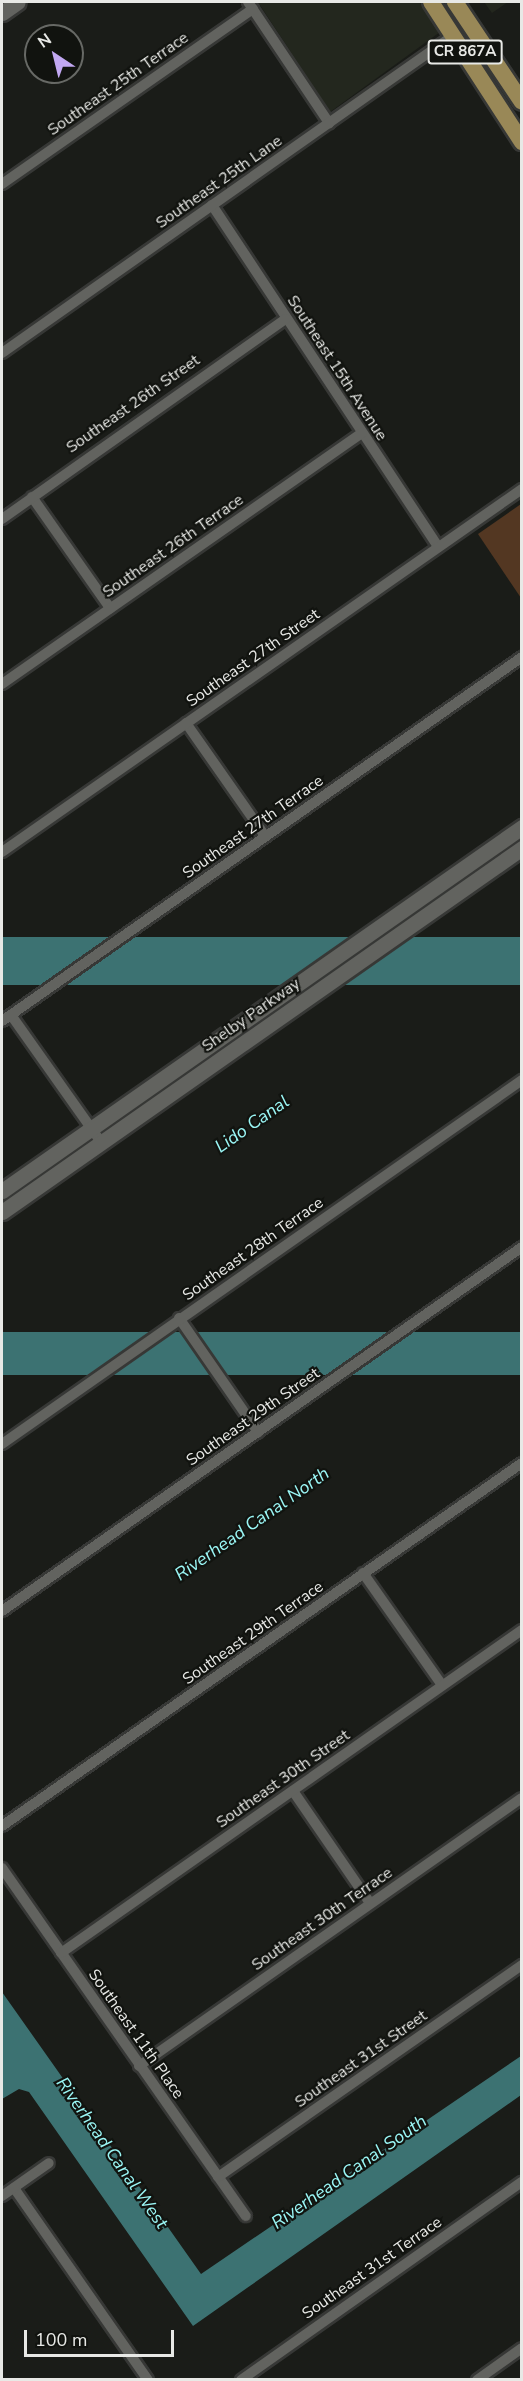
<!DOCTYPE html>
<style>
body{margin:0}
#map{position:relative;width:523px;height:2381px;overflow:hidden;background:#1a1c18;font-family:"Nunito Sans",sans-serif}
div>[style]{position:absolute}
.built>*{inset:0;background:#23271e}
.green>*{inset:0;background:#533722}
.water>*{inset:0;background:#3c7272;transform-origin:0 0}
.roads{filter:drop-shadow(2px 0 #373836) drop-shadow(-2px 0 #373836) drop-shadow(0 2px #373836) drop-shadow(0 -2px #373836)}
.street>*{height:10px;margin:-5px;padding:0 5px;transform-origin:5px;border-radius:5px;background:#62635f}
.secondary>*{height:15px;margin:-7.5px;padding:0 7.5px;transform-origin:7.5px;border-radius:7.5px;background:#62635f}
.primary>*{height:16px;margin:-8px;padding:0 8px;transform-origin:8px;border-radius:8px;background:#998857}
span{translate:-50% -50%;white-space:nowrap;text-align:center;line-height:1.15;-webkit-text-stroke:4.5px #11130f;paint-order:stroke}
.shield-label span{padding:2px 4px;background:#11130f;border:2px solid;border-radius:4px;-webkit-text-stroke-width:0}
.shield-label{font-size:15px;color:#e8e9e6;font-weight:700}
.street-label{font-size:16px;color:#e8e9e6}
.water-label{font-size:18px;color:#9bf7f6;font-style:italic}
.frame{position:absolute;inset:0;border:3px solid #e8e9e6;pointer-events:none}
.north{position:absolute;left:24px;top:24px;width:60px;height:60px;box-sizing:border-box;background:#11130f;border:2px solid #676965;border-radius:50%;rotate:325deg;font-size:16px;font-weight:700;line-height:24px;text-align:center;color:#e8e9e6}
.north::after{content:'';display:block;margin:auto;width:21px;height:27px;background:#c2a8f2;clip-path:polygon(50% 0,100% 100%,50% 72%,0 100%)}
.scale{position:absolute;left:24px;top:2330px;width:150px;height:27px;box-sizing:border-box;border:3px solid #e8e9e6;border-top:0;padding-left:8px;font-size:18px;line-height:21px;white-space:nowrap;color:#e8e9e6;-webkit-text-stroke:4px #11130f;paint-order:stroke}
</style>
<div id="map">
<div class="built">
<div style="clip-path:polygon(258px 2px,420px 2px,440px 32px,330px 112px)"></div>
<div style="clip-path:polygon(484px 2px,508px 2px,492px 13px)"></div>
</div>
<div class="green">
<div style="clip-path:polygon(521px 504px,521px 598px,478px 534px)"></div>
</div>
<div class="water">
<div style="left:521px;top:937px;width:48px;height:633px;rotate:90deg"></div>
<div style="left:521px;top:1332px;width:43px;height:635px;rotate:90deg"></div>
<div style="clip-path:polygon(2px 1992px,201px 2274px,521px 2056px,521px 2095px,193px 2326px,29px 2092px,19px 2089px,2px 2099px)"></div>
</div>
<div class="roads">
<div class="street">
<div style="left:248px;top:2px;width:146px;rotate:56.2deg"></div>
<div style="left:2px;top:184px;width:306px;rotate:-34.9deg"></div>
<div style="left:212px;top:205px;width:410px;rotate:56.5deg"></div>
<div style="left:2px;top:353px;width:553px;rotate:-35.13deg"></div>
<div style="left:32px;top:497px;width:136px;rotate:54.9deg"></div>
<div style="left:2px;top:519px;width:347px;rotate:-35.2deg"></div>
<div style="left:2px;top:684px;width:439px;rotate:-34.9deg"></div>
<div style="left:186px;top:723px;width:138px;rotate:55deg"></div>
<div style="left:2px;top:852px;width:634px;rotate:-34.92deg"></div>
<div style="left:11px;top:1015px;width:156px;rotate:54.7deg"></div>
<div style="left:2px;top:1021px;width:635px;rotate:-34.99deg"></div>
<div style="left:179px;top:1318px;width:139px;rotate:55.3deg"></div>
<div style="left:2px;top:1444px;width:635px;rotate:-34.99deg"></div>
<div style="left:363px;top:1573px;width:137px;rotate:54.8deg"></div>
<div style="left:2px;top:1611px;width:635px;rotate:-34.99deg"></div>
<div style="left:293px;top:1791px;width:136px;rotate:55.5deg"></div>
<div style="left:2px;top:1826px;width:634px;rotate:-34.92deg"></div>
<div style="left:2px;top:1868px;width:425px;rotate:55deg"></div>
<div style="left:61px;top:1953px;width:563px;rotate:-35.02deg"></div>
<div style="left:139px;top:2066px;width:467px;rotate:-35deg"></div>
<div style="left:218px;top:2177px;width:371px;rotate:-34.9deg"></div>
<div style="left:14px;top:2188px;width:234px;rotate:55.1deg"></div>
<div style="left:2px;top:2196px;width:57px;rotate:-35.1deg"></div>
<div style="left:241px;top:2380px;width:344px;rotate:-35.2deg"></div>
<div style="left:477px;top:2380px;width:55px;rotate:-35.4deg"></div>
</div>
<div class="secondary">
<div style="left:2px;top:13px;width:19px;rotate:-35deg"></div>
<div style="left:2px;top:1191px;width:635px;rotate:-34.99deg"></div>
<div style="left:2px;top:1212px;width:635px;rotate:-34.99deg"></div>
</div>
<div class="primary">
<div style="left:431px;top:2px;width:167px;rotate:57deg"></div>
<div style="left:455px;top:2px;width:120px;rotate:56.2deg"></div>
</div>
</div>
<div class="shield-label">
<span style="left:465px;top:52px">CR 867A</span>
</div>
<div class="street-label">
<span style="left:118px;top:84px;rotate:-35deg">Southeast 25th Terrace</span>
<span style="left:219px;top:182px;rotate:-35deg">Southeast 25th Lane</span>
<span style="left:337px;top:368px;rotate:57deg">Southeast 15th Avenue</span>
<span style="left:133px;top:404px;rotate:-35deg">Southeast 26th Street</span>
<span style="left:173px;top:546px;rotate:-35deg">Southeast 26th Terrace</span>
<span style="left:253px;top:658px;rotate:-35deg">Southeast 27th Street</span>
<span style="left:253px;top:827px;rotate:-35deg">Southeast 27th Terrace</span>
<span style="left:251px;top:1015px;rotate:-35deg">Shelby Parkway</span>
<span style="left:253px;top:1249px;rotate:-35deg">Southeast 28th Terrace</span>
<span style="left:253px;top:1417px;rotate:-35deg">Southeast 29th Street</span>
<span style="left:253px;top:1633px;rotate:-35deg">Southeast 29th Terrace</span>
<span style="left:283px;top:1779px;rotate:-35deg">Southeast 30th Street</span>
<span style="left:322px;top:1919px;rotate:-35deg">Southeast 30th Terrace</span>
<span style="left:136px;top:2034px;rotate:55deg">Southeast 11th Place</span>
<span style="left:361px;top:2059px;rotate:-35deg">Southeast 31st Street</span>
<span style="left:372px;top:2268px;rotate:-35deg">Southeast 31st Terrace</span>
</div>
<div class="water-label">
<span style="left:252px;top:1124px;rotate:-35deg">Lido Canal</span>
<span style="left:252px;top:1524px;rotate:-35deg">Riverhead Canal North</span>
<span style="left:112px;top:2153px;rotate:55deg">Riverhead Canal West</span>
<span style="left:349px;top:2172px;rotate:-35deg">Riverhead Canal South</span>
</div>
<div class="frame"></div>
<div class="north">N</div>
<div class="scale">100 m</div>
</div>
